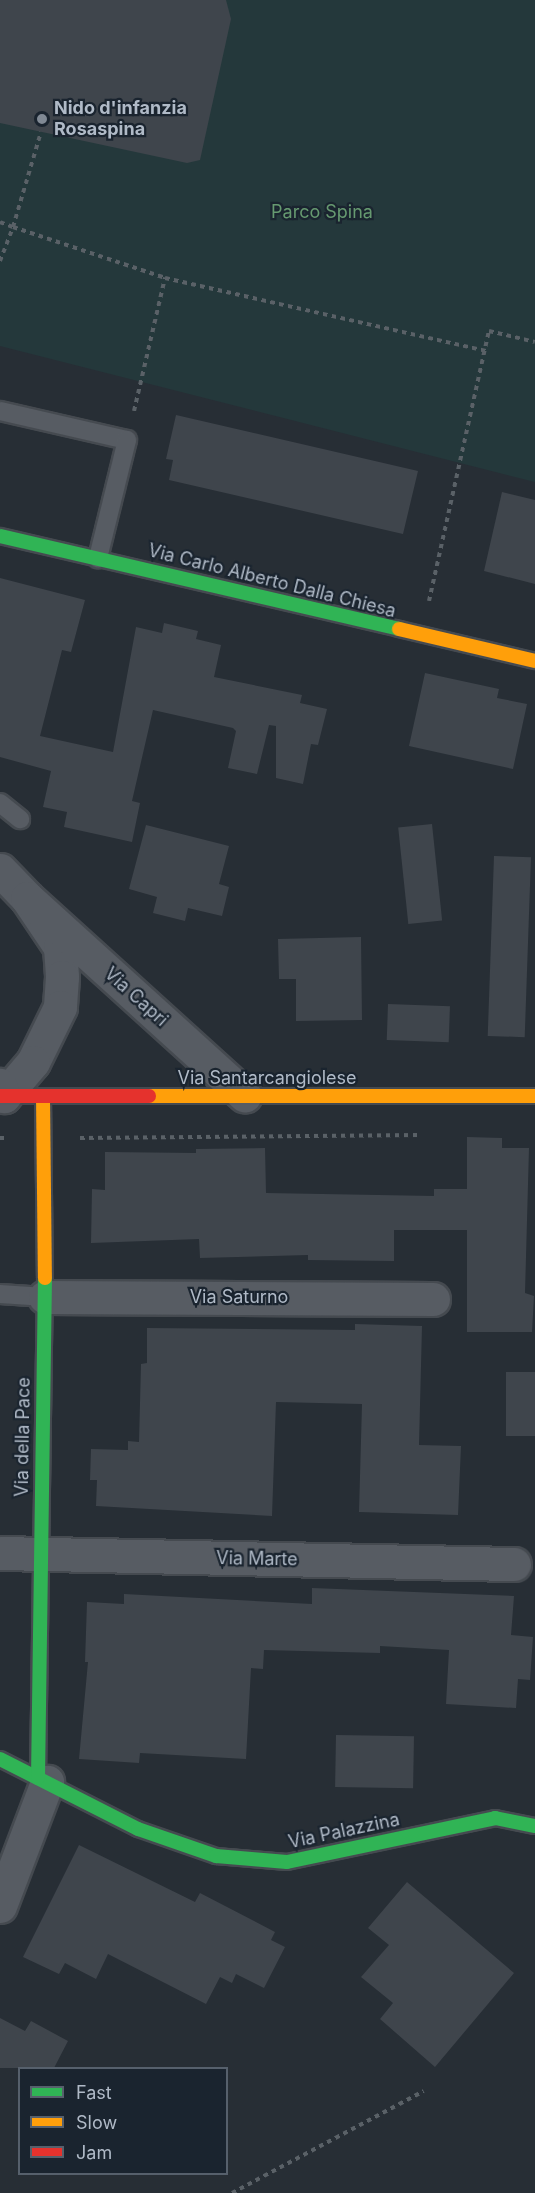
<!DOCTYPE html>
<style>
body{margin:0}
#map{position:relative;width:535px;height:2193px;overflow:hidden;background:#272e35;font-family:Inter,sans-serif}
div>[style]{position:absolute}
.green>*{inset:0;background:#24383b}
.building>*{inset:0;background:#3f454c;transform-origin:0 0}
.path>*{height:4px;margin-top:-2px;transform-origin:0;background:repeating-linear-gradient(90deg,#5a6167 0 4.5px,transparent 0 9px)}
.roads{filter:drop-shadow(2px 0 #454a50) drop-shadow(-2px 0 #454a50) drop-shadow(0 2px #454a50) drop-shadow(0 -2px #454a50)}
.lane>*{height:18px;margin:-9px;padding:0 9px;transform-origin:9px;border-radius:9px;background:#575c63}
.street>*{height:33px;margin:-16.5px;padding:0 16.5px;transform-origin:16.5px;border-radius:16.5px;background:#575c63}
.fast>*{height:14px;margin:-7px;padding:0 7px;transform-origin:7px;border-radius:7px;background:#30b455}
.slow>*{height:14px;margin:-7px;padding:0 7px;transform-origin:7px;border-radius:7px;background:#ff9f0a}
.jam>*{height:14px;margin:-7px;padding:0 7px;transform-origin:7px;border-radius:7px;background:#e5322d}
.dots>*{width:16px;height:16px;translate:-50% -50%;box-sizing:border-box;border:3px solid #1a242f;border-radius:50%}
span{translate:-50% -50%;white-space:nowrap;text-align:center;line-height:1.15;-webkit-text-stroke:4.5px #1a242f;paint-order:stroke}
.poi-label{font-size:18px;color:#b0bac7;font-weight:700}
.left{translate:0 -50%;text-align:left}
.park-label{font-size:18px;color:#669970}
.street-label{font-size:18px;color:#b0bac7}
.legend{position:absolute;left:18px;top:2067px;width:210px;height:108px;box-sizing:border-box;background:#1a242f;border:2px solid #56606c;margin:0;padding:8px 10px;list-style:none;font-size:18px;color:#b0bac7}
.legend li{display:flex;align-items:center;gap:12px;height:30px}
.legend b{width:30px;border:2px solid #56606c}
</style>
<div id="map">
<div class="green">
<div style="clip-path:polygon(0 0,535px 0,535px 482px,0 346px)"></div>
</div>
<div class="building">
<div style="clip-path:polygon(0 0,226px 0,231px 19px,200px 160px,187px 163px,0 123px)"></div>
<div style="clip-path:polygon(176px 415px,418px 471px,403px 534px,169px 480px,173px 460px,166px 459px)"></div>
<div style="clip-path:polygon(502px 492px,535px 500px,535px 584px,484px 571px)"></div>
<div style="clip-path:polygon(0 578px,85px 600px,71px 652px,62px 650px,40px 736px,113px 752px,136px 627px,162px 633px,164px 623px,198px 631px,196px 639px,221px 645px,214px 677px,302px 695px,300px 703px,327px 709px,318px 745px,311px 744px,303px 784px,276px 778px,276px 726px,269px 725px,257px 774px,228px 768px,236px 731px,233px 728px,153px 710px,132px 801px,140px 803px,132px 842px,64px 827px,67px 812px,43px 807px,51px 771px,0 757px)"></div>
<div style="clip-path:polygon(425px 673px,499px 689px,497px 698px,527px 704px,513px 769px,409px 746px)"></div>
<div style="left:432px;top:824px;width:97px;height:34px;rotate:84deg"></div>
<div style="clip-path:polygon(146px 825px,229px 846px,219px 884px,229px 887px,222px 916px,188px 908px,185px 921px,153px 913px,157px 897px,129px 889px)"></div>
<div style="left:494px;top:856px;width:37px;height:180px;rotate:2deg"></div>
<div style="clip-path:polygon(361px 937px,362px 1020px,296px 1021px,296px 979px,279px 979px,278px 939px)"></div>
<div style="left:388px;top:1004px;width:62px;height:36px;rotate:2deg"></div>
<div style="clip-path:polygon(467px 1137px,502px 1138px,502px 1148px,529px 1148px,525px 1293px,534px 1296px,532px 1332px,467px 1332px,467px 1230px,394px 1230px,394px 1261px,308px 1260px,308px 1255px,200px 1258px,199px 1239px,91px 1243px,92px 1189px,105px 1190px,105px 1152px,196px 1153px,196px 1149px,265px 1148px,266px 1193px,434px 1196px,434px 1189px,467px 1189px)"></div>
<div style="clip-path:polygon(355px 1324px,422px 1326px,419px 1445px,461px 1446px,458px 1515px,359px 1512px,362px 1404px,276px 1402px,272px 1516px,96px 1506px,97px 1480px,90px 1480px,91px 1449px,128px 1450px,128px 1441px,139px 1442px,141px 1364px,147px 1363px,147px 1328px,355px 1330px)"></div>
<div style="left:506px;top:1372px;width:29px;height:64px"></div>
<div style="clip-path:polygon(312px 1588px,514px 1596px,511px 1635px,533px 1637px,530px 1680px,518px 1679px,516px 1708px,446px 1704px,449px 1650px,380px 1646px,380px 1653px,264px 1650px,263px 1669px,251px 1668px,246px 1759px,140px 1753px,139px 1763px,79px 1759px,88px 1662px,85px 1662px,87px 1602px,124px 1604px,124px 1594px,312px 1604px)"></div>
<div style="left:336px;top:1735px;width:78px;height:52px;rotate:1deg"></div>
<div style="clip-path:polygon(79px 1845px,195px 1902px,200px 1893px,275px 1932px,271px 1940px,285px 1947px,264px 1988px,236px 1974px,232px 1983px,220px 1977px,206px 2004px,108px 1954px,96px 1979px,65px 1963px,59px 1974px,23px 1957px)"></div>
<div style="clip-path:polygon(407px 1882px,514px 1973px,435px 2067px,380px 2019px,393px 2003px,361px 1977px,389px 1945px,368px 1928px)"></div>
<div style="clip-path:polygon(0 2018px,25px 2031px,31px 2021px,68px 2041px,54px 2068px,0 2068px)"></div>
</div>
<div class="path">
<div style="left:0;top:222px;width:14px;rotate:21deg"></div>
<div style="left:13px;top:227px;width:99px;rotate:-73.6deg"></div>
<div style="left:0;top:261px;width:36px;rotate:-69deg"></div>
<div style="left:13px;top:227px;width:160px;rotate:18.5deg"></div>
<div style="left:134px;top:411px;width:137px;rotate:-76.9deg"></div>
<div style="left:165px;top:278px;width:329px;rotate:12.8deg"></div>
<div style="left:429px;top:601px;width:277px;rotate:-77.5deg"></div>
<div style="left:489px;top:331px;width:47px;rotate:13.4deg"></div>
<div style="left:0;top:1138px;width:9px"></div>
<div style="left:80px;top:1138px;width:340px;rotate:-0.5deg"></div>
<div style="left:232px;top:2193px;width:217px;rotate:-28deg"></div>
</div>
<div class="roads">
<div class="lane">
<div style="left:0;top:411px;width:130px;rotate:12.9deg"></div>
<div style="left:127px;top:440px;width:122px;rotate:103.8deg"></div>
<div style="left:0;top:803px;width:26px;rotate:39deg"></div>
<div style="left:0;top:1294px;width:45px;rotate:3.8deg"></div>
</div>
<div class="street">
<div style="left:0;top:870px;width:39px;rotate:46deg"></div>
<div style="left:27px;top:898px;width:59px;rotate:56deg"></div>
<div style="left:60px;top:947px;width:30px;rotate:86deg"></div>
<div style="left:62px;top:977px;width:30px;rotate:94deg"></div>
<div style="left:60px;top:1007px;width:61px;rotate:116.1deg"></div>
<div style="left:33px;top:1062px;width:45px;rotate:130.5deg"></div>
<div style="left:4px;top:1096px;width:12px;rotate:-110deg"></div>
<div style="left:27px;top:898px;width:294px;rotate:42.2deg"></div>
<div style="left:45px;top:1297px;width:388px;rotate:0.3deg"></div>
<div style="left:0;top:1553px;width:514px;rotate:1.23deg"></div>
<div style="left:0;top:1906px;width:133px;rotate:-69.2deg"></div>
</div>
<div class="fast">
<div style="left:0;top:536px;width:410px;rotate:13.1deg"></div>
<div style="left:0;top:1759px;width:155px;rotate:26.9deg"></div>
<div style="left:138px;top:1829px;width:83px;rotate:19.1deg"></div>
<div style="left:216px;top:1856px;width:71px;rotate:4.8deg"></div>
<div style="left:287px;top:1862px;width:213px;rotate:-11.9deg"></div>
<div style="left:495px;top:1818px;width:41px;rotate:11.3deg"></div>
<div style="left:38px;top:1778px;width:500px;rotate:-89.2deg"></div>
</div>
<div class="slow">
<div style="left:399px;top:629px;width:140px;rotate:13.2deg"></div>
<div style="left:43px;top:1096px;width:182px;rotate:89.4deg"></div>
<div style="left:149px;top:1096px;width:386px"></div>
</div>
<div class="jam">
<div style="left:0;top:1096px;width:149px"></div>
</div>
</div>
<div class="dots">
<div style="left:42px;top:119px;background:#808994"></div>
</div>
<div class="poi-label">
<span class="left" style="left:54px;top:119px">Nido d'infanzia<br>Rosaspina</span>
</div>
<div class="park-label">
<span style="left:322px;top:212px">Parco Spina</span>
</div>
<div class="street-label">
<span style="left:272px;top:581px;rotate:14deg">Via Carlo Alberto Dalla Chiesa</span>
<span style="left:136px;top:997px;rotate:42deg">Via Capri</span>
<span style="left:267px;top:1078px">Via Santarcangiolese</span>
<span style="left:239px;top:1297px">Via Saturno</span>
<span style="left:23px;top:1437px;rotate:-89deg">Via della Pace</span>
<span style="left:257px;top:1559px;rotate:1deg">Via Marte</span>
<span style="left:344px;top:1831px;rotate:-12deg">Via Palazzina</span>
</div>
<ul class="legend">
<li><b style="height:8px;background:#30b455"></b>Fast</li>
<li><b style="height:8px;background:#ff9f0a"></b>Slow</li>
<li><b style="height:8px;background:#e5322d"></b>Jam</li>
</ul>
</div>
